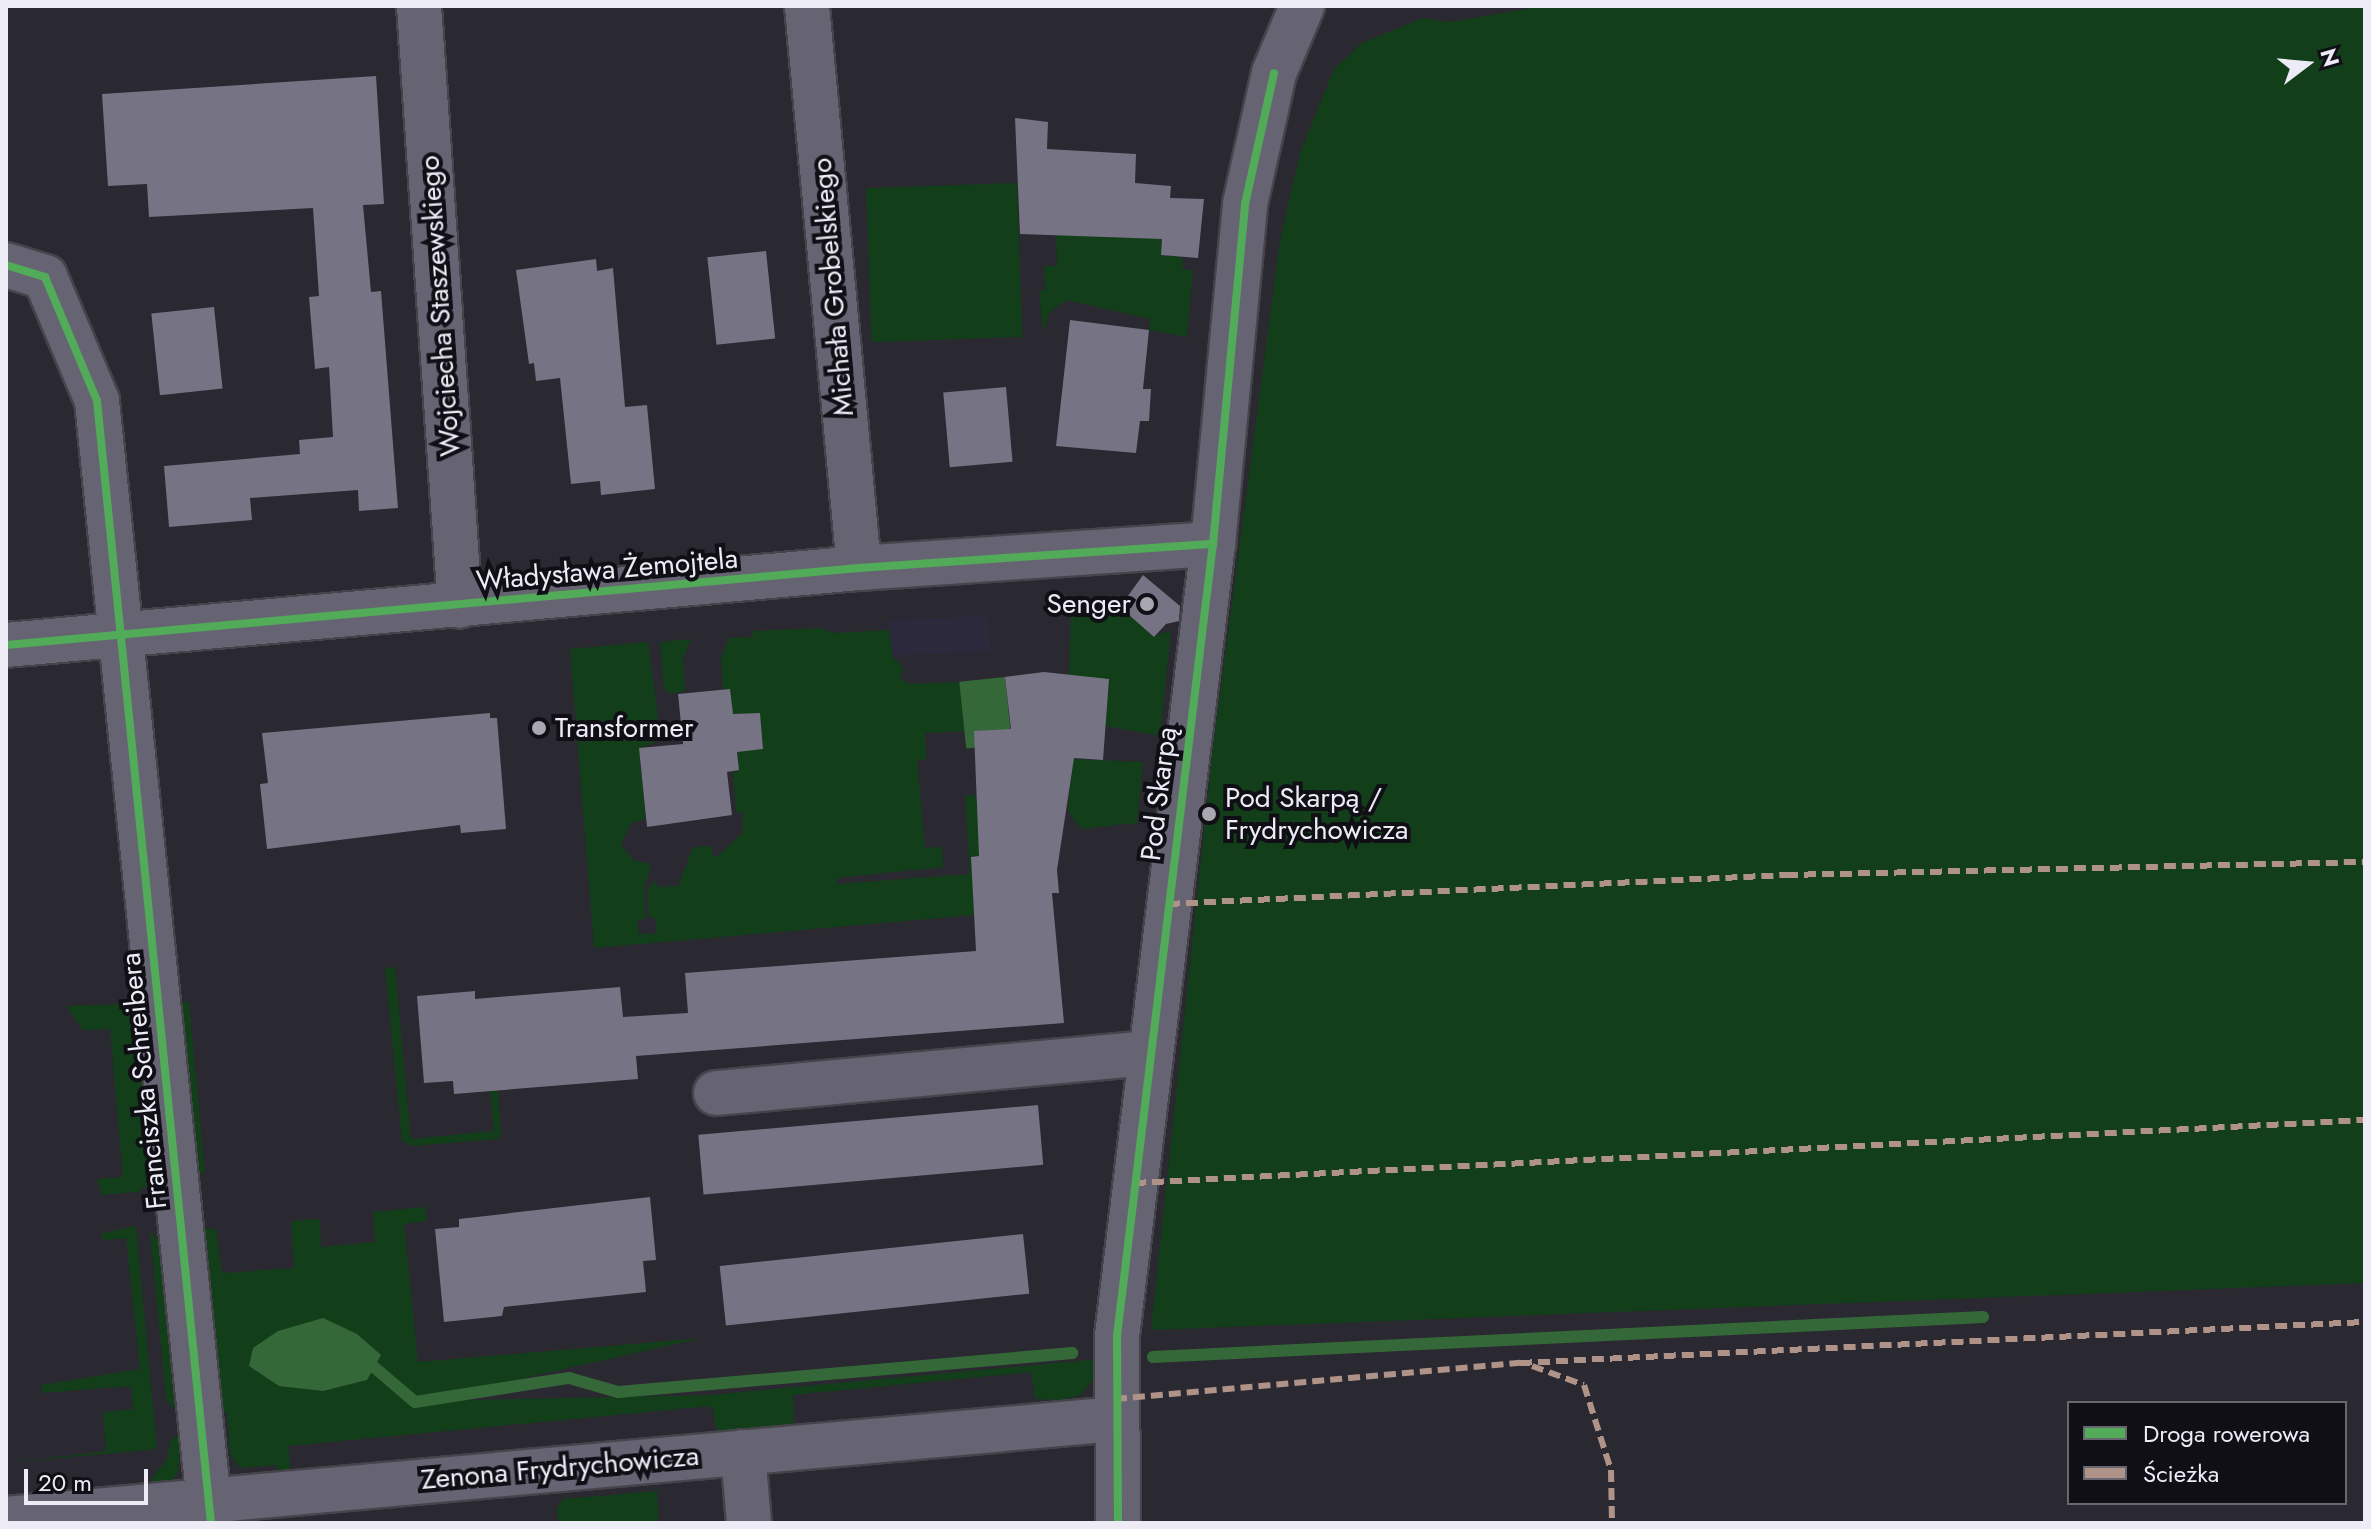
<!DOCTYPE html>
<meta charset="utf-8">
<style>
body{margin:0}
#map{position:relative;width:2371px;height:1529px;overflow:hidden;background:#2a2830;font-family:Jost,sans-serif}
div>[style]{position:absolute}
.built>*{inset:0;background:#2d293c;transform-origin:0 0}
.green>*{inset:0;background:#133e1a;transform-origin:0 0}
.water>*{inset:0;background:#356839;transform-origin:0 0}
.stream>*{height:12px;margin:-6px;padding:0 6px;transform-origin:6px;border-radius:6px;background:#356839}
.building>*{inset:0;background:#767384;transform-origin:0 0}
.roads{filter:drop-shadow(2px 0 #46444b) drop-shadow(-2px 0 #46444b) drop-shadow(0 2px #46444b) drop-shadow(0 -2px #46444b)}
.minor>*{height:44px;margin:-22px;padding:0 22px;transform-origin:22px;border-radius:22px;background:#666472}
.quiet>*{height:6px;margin-top:-3px;transform-origin:0;background:repeating-linear-gradient(90deg,#af9288 0 12px,transparent 0 18px)}
.cycleway>*{height:8px;margin:-4px;padding:0 4px;transform-origin:4px;border-radius:4px;background:#51ab58}
.dots>*{width:22px;height:22px;translate:-50% -50%;box-sizing:border-box;border:4px solid #100f16;border-radius:50%}
span{translate:-50% -50%;white-space:nowrap;text-align:center;line-height:1.15;-webkit-text-stroke:8px #100f16;paint-order:stroke}
.street-label{font-size:28px;color:#edecf6}
.poi-label{font-size:28px;color:#edecf6}
.right{translate:-100% -50%;text-align:right}
.left{translate:0 -50%;text-align:left}
.frame{position:absolute;inset:0;border:8px solid #edecf6;pointer-events:none}
.legend{position:absolute;left:2067px;top:1401px;width:280px;height:104px;box-sizing:border-box;background:#100f16;border:2px solid #686770;margin:0;padding:10px 14px;list-style:none;font-size:24px;color:#edecf6}
.legend li{display:flex;align-items:center;gap:16px;height:40px}
.legend b{width:40px;border:2px solid #686770}
.north{position:absolute;left:2267px;top:24px;width:80px;height:80px;-webkit-text-stroke:6px #100f16;paint-order:stroke;rotate:74deg;font-size:22px;font-weight:700;line-height:32px;text-align:center;color:#edecf6}
.north::after{content:'';display:block;margin:auto;width:28px;height:36px;background:#edecf6;clip-path:polygon(50% 0,100% 100%,50% 72%,0 100%)}
.scale{position:absolute;left:24px;top:1469px;width:124px;height:36px;box-sizing:border-box;border:4px solid #edecf6;border-top:0;padding-left:10px;font-size:24px;line-height:28px;white-space:nowrap;color:#edecf6;-webkit-text-stroke:6px #100f16;paint-order:stroke}
</style>
<div id="map">
<div class="built">
<div style="left:989px;top:616px;width:36px;height:100px;rotate:88deg"></div>
</div>
<div class="green">
<div style="clip-path:polygon(1543px 6px,2365px 6px,2365px 1283px,1151px 1330px,1213px 747px,1280px 240px,1301px 150px,1334px 69px,1362px 43px,1423px 18px,1450px 22px)"></div>
<div style="left:1017px;top:183px;width:154px;height:151px;rotate:88deg"></div>
<div style="clip-path:polygon(1056px 232px,1162px 236px,1161px 255px,1182px 257px,1183px 269px,1193px 270px,1187px 337px,1149px 330px,1150px 319px,1066px 300px,1049px 313px,1043px 333px,1039px 291px,1045px 290px,1044px 266px,1057px 266px)"></div>
<div style="clip-path:polygon(1116px 603px,1154px 637px,1171px 630px,1160px 736px,1105px 726px,1069px 677px,1071px 607px)"></div>
<div style="clip-path:polygon(evenodd,821px 628px,833px 633px,889px 630px,893px 657px,904px 669px,899px 678px,910px 684px,959px 682px,965px 731px,925px 733px,926px 759px,917px 760px,925px 848px,942px 847px,943px 867px,837px 878px,837px 884px,970px 874px,965px 796px,986px 794px,974px 915px,594px 948px,570px 649px,648px 642px,661px 740px,639px 749px,646px 819px,631px 823px,621px 844px,633px 860px,651px 864px,644px 888px,645px 919px,637px 920px,639px 934px,657px 933px,655px 918px,649px 918px,647px 891px,654px 880px,659px 887px,678px 886px,693px 847px,712px 846px,712px 855px,718px 856px,743px 832px,743px 812px,736px 813px,733px 771px,739px 770px,730px 689px,723px 690px,721px 659px,729px 638px,753px 637px,753px 631px,821px 628px,750px 713px,760px 713px,763px 749px,752px 750px,750px 713px)"></div>
<div style="clip-path:polygon(691px 639px,683px 659px,685px 691px,671px 694px,664px 689px,660px 642px)"></div>
<div style="clip-path:polygon(1072px 759px,1143px 762px,1137px 823px,1081px 829px,1068px 811px)"></div>
<div style="clip-path:polygon(395px 967px,411px 1139px,494px 1131px,490px 1091px,498px 1090px,501px 1134px,497px 1139px,412px 1146px,402px 1141px,385px 968px)"></div>
<div style="clip-path:polygon(189px 1002px,205px 1173px,186px 1174px,184px 1157px,138px 1192px,102px 1195px,97px 1179px,123px 1177px,110px 1029px,83px 1030px,66px 1006px)"></div>
<div style="clip-path:polygon(evenodd,425px 1207px,427px 1221px,404px 1224px,418px 1362px,703px 1338px,421px 1401px,709px 1395px,1100px 1359px,1098px 1374px,1081px 1395px,1061px 1400px,1035px 1399px,1031px 1372px,793px 1395px,794px 1422px,786px 1426px,717px 1432px,712px 1407px,700px 1407px,288px 1446px,291px 1473px,276px 1476px,277px 1465px,240px 1468px,230px 1454px,227px 1413px,211px 1406px,203px 1228px,216px 1229px,222px 1273px,294px 1268px,291px 1221px,320px 1219px,321px 1247px,375px 1242px,373px 1212px,425px 1207px,249px 1366px,323px 1391px,279px 1385px,249px 1366px)"></div>
<div style="clip-path:polygon(136px 1226px,157px 1449px,6px 1463px,106px 1451px,103px 1412px,133px 1409px,131px 1386px,42px 1393px,41px 1385px,140px 1369px,126px 1238px,102px 1240px,102px 1233px)"></div>
<div style="clip-path:polygon(150px 1231px,164px 1247px,179px 1407px,174px 1408px,166px 1400px)"></div>
<div style="clip-path:polygon(182px 1432px,178px 1473px,168px 1485px,152px 1490px,152px 1478px,167px 1459px,171px 1440px)"></div>
<div style="clip-path:polygon(657px 1491px,659px 1523px,558px 1523px,557px 1508px,563px 1499px)"></div>
</div>
<div class="water">
<div style="left:1005px;top:677px;width:67px;height:46px;rotate:84deg"></div>
<div style="clip-path:polygon(323px 1318px,357px 1334px,381px 1355px,367px 1380px,323px 1391px,279px 1386px,249px 1366px,253px 1348px,278px 1331px)"></div>
</div>
<div class="stream">
<div style="left:1153px;top:1357px;width:831px;rotate:-2.76deg"></div>
<div style="left:374px;top:1367px;width:54px;rotate:40.5deg"></div>
<div style="left:415px;top:1402px;width:156px;rotate:-8.9deg"></div>
<div style="left:569px;top:1378px;width:51px;rotate:15.9deg"></div>
<div style="left:618px;top:1392px;width:456px;rotate:-4.9deg"></div>
</div>
<div class="building">
<div style="clip-path:polygon(376px 76px,384px 204px,363px 205px,371px 292px,381px 291px,398px 508px,359px 511px,358px 490px,250px 498px,252px 520px,169px 527px,164px 466px,300px 454px,299px 440px,333px 437px,329px 367px,315px 369px,309px 297px,319px 296px,313px 208px,149px 217px,147px 184px,108px 186px,102px 94px)"></div>
<div style="clip-path:polygon(1015px 118px,1048px 122px,1047px 149px,1136px 154px,1135px 183px,1171px 186px,1170px 198px,1204px 199px,1198px 258px,1161px 255px,1162px 239px,1020px 234px)"></div>
<div style="left:766px;top:251px;width:88px;height:59px;rotate:84deg"></div>
<div style="clip-path:polygon(596px 259px,597px 271px,613px 268px,625px 407px,647px 405px,655px 489px,601px 495px,600px 481px,571px 484px,560px 378px,536px 381px,534px 363px,529px 364px,516px 270px)"></div>
<div style="left:214px;top:307px;width:82px;height:63px;rotate:84deg"></div>
<div style="clip-path:polygon(1070px 320px,1149px 330px,1143px 389px,1151px 389px,1149px 421px,1140px 421px,1136px 453px,1056px 446px)"></div>
<div style="left:1006px;top:387px;width:75px;height:63px;rotate:85deg"></div>
<div style="clip-path:polygon(1143px 575px,1180px 606px,1179px 621px,1166px 624px,1154px 637px,1120px 607px)"></div>
<div style="clip-path:polygon(1044px 672px,1109px 679px,1103px 760px,1074px 758px,1057px 870px,1059px 893px,1052px 893px,1064px 1023px,636px 1056px,638px 1079px,454px 1094px,453px 1081px,424px 1083px,417px 996px,475px 991px,475px 999px,620px 987px,623px 1017px,688px 1013px,685px 973px,976px 951px,971px 857px,979px 856px,974px 731px,1011px 729px,1005px 677px)"></div>
<div style="clip-path:polygon(730px 689px,733px 714px,760px 713px,763px 749px,737px 752px,739px 770px,727px 772px,732px 815px,647px 827px,639px 748px,683px 744px,678px 694px)"></div>
<div style="clip-path:polygon(490px 713px,490px 718px,497px 718px,506px 829px,461px 833px,460px 825px,267px 849px,260px 784px,268px 783px,262px 733px)"></div>
<div style="left:1038px;top:1105px;width:60px;height:341px;rotate:85deg"></div>
<div style="clip-path:polygon(650px 1197px,656px 1260px,643px 1261px,646px 1292px,504px 1307px,502px 1316px,444px 1322px,435px 1229px,459px 1227px,459px 1219px)"></div>
<div style="left:1023px;top:1234px;width:60px;height:305px;rotate:84deg"></div>
</div>
<div class="roads">
<div class="minor">
<div style="left:419px;top:6px;width:601px;rotate:86.09deg"></div>
<div style="left:807px;top:6px;width:564px;rotate:84.71deg"></div>
<div style="left:6px;top:265px;width:41px;rotate:17.1deg"></div>
<div style="left:45px;top:277px;width:134px;rotate:67.2deg"></div>
<div style="left:97px;top:401px;width:1128px;rotate:84.2deg"></div>
<div style="left:6px;top:645px;width:856px;rotate:-5.16deg"></div>
<div style="left:859px;top:568px;width:355px;rotate:-3.9deg"></div>
<div style="left:716px;top:1093px;width:435px;rotate:-5.3deg"></div>
<div style="left:743px;top:1452px;width:71px;rotate:85.2deg"></div>
<div style="left:6px;top:1519px;width:1113px;rotate:-5.15deg"></div>
<div style="left:1118px;top:1523px;width:187px;rotate:-90.3deg"></div>
<div style="left:1117px;top:1336px;width:798px;rotate:-83.09deg"></div>
<div style="left:1213px;top:544px;width:342px;rotate:-84.6deg"></div>
<div style="left:1245px;top:204px;width:134px;rotate:-77.5deg"></div>
<div style="left:1274px;top:73px;width:73px;rotate:-67.3deg"></div>
</div>
</div>
<div class="quiet">
<div style="left:1168px;top:904px;width:619px;rotate:-2.69deg"></div>
<div style="left:1786px;top:875px;width:579px;rotate:-1.29deg"></div>
<div style="left:1134px;top:1183px;width:1233px;rotate:-2.93deg"></div>
<div style="left:1532px;top:1366px;width:55px;rotate:20.1deg"></div>
<div style="left:1584px;top:1385px;width:89px;rotate:72.4deg"></div>
<div style="left:1611px;top:1470px;width:53px;rotate:88.9deg"></div>
<div style="left:1115px;top:1399px;width:407px;rotate:-5.1deg"></div>
<div style="left:1520px;top:1363px;width:846px;rotate:-2.78deg"></div>
</div>
<div class="cycleway">
<div style="left:6px;top:265px;width:41px;rotate:17.1deg"></div>
<div style="left:45px;top:277px;width:134px;rotate:67.2deg"></div>
<div style="left:97px;top:401px;width:1128px;rotate:84.2deg"></div>
<div style="left:6px;top:645px;width:856px;rotate:-5.16deg"></div>
<div style="left:859px;top:568px;width:355px;rotate:-3.9deg"></div>
<div style="left:1118px;top:1523px;width:187px;rotate:-90.3deg"></div>
<div style="left:1117px;top:1336px;width:798px;rotate:-83.09deg"></div>
<div style="left:1213px;top:544px;width:342px;rotate:-84.6deg"></div>
<div style="left:1245px;top:204px;width:134px;rotate:-77.5deg"></div>
</div>
<div class="dots">
<div style="left:1147px;top:604px;background:#a9a7b1"></div>
<div style="left:539px;top:728px;background:#a9a7b1"></div>
<div style="left:1209px;top:814px;background:#a9a7b1"></div>
</div>
<div class="street-label">
<span style="left:833px;top:287px;rotate:-95deg">Michała Grobelskiego</span>
<span style="left:440px;top:306px;rotate:-94deg">Wojciecha Staszewskiego</span>
<span style="left:607px;top:570px;rotate:-5deg">Władysława Żemojtela</span>
<span style="left:1159px;top:794px;rotate:-83deg">Pod Skarpą</span>
<span style="left:144px;top:1081px;rotate:-96deg">Franciszka Schreibera</span>
<span style="left:560px;top:1468px;rotate:-5deg">Zenona Frydrychowicza</span>
</div>
<div class="poi-label">
<span class="right" style="left:1131px;top:604px">Senger</span>
<span class="left" style="left:555px;top:728px">Transformer</span>
<span class="left" style="left:1225px;top:814px">Pod Skarpą /<br>Frydrychowicza</span>
</div>
<div class="frame"></div>
<ul class="legend">
<li><b style="height:10px;background:#51ab58"></b>Droga rowerowa</li>
<li><b style="height:10px;background:#af9288"></b>Ścieżka</li>
</ul>
<div class="north">N</div>
<div class="scale">20 m</div>
</div>
